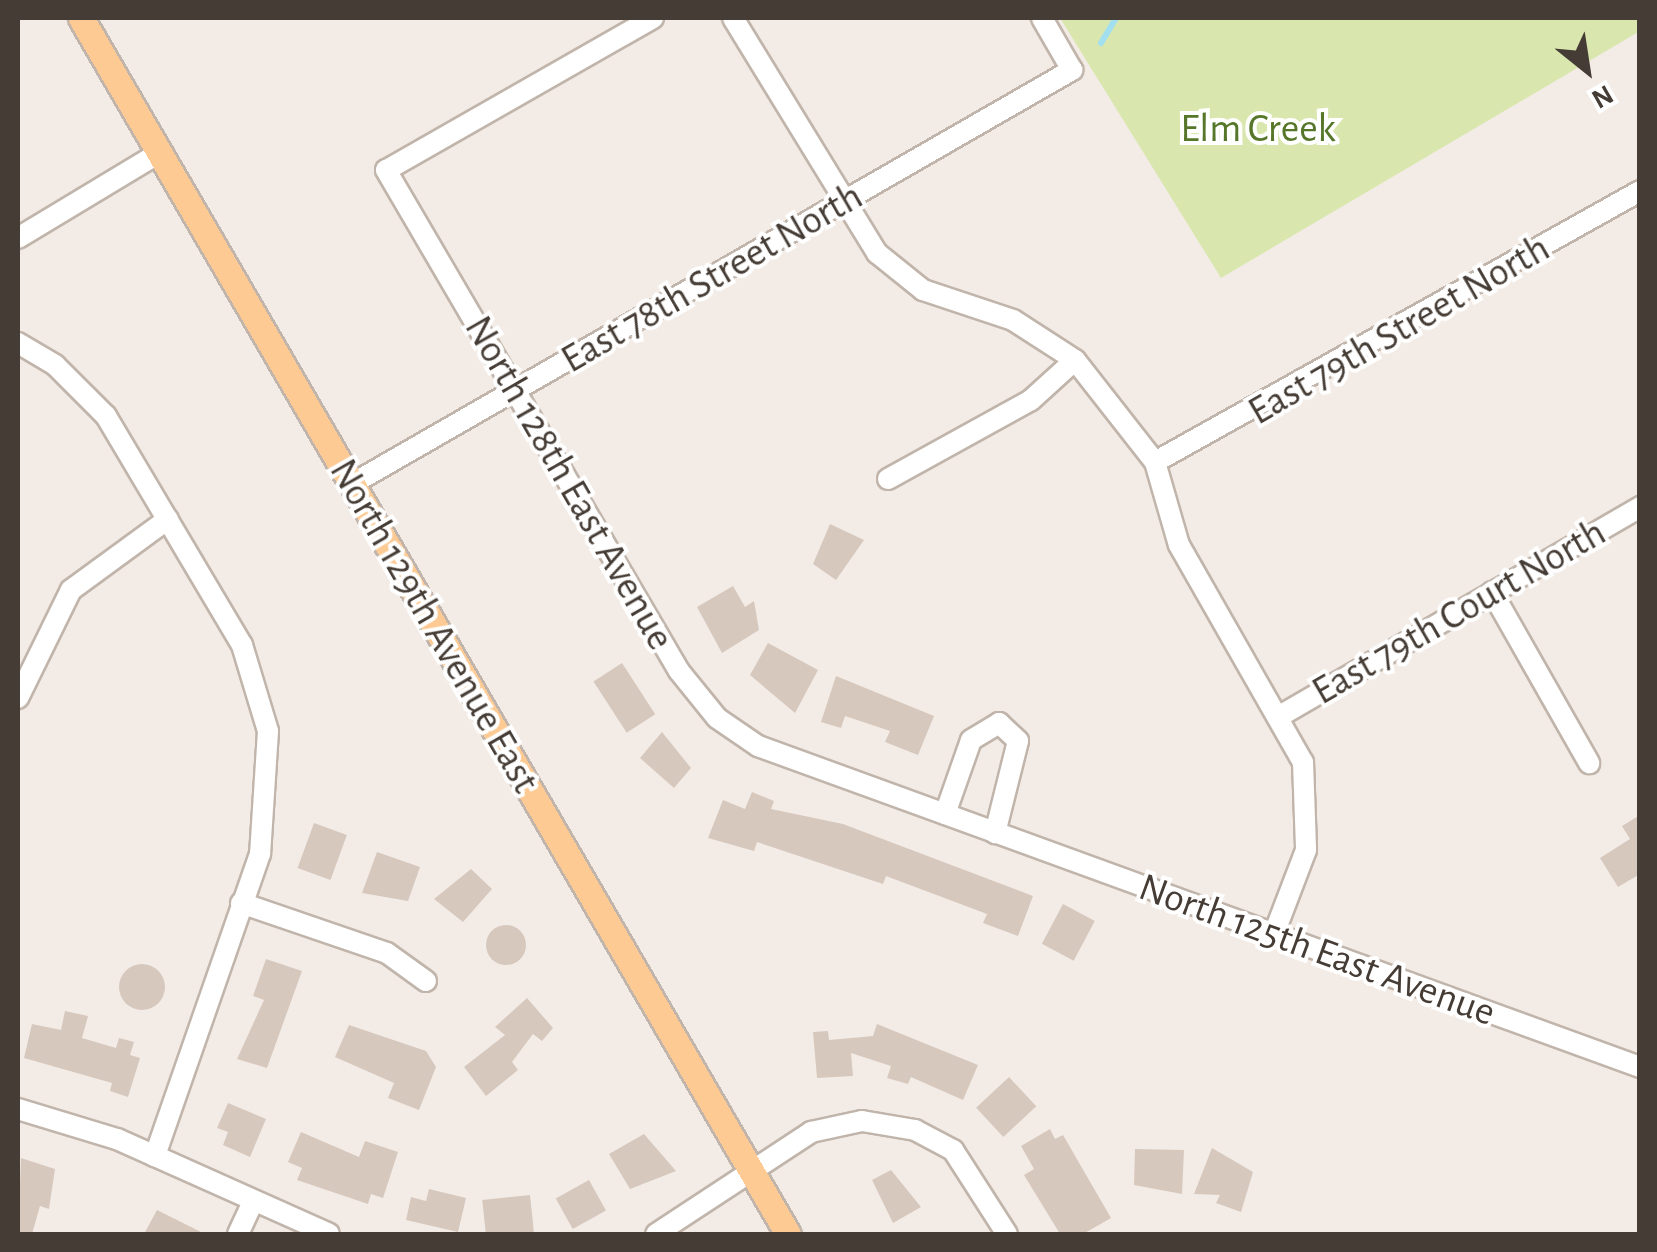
<!DOCTYPE html>
<style>
body{margin:0}
#map{position:relative;width:1657px;height:1252px;overflow:hidden;background:#f3ece6;font-family:"Alegreya Sans",sans-serif}
div>[style]{position:absolute}
.green>*{inset:0;background:#d9e7af}
.stream>*{height:6px;margin:-3px;padding:0 3px;transform-origin:3px;border-radius:3px;background:#a2dfef}
.building>*{inset:0;background:#d7c8be;transform-origin:0 0}
.round{border-radius:50%}
.roads{filter:drop-shadow(2px 0 #c1b5ab) drop-shadow(-2px 0 #c1b5ab) drop-shadow(0 2px #c1b5ab) drop-shadow(0 -2px #c1b5ab)}
.minor>*{height:20px;margin:-10px;padding:0 10px;transform-origin:10px;border-radius:10px;background:#fff}
.major>*{height:25px;margin:-12.5px;padding:0 12.5px;transform-origin:12.5px;border-radius:12.5px;background:#fdca94}
span{translate:-50% -50%;white-space:nowrap;text-align:center;line-height:1.15;-webkit-text-stroke:8px #fff;paint-order:stroke}
.park-label{font-size:40px;color:#567629}
.street-label{font-size:40px;color:#453c35}
.frame{position:absolute;inset:0;border:20px solid #453c35;pointer-events:none}
.north{position:absolute;left:1537px;top:20px;width:100px;height:100px;-webkit-text-stroke:8px #fff;paint-order:stroke;rotate:150deg;font-size:28px;font-weight:700;line-height:40px;text-align:center;color:#453c35}
.north::after{content:'';display:block;margin:auto;width:35px;height:45px;background:#453c35;clip-path:polygon(50% 0,100% 100%,50% 72%,0 100%)}
</style>
<div id="map">
<div class="green">
<div style="clip-path:polygon(1060px 18px,1639px 18px,1640px 31px,1221px 278px)"></div>
</div>
<div class="stream">
<div style="left:1101px;top:43px;width:29px;rotate:-59deg"></div>
</div>
<div class="building">
<div style="clip-path:polygon(830px 524px,864px 540px,836px 580px,813px 564px)"></div>
<div style="clip-path:polygon(733px 586px,745px 607px,754px 601px,759px 630px,722px 653px,697px 607px)"></div>
<div style="clip-path:polygon(768px 643px,818px 670px,795px 713px,750px 675px)"></div>
<div style="left:622px;top:663px;width:61px;height:34px;rotate:57deg"></div>
<div style="clip-path:polygon(836px 676px,934px 716px,918px 755px,885px 742px,890px 731px,845px 716px,841px 728px,821px 722px)"></div>
<div style="clip-path:polygon(662px 732px,691px 768px,674px 788px,640px 758px)"></div>
<div style="clip-path:polygon(752px 792px,774px 801px,771px 809px,843px 824px,1033px 896px,1018px 936px,983px 923px,987px 914px,886px 876px,883px 884px,757px 842px,754px 851px,708px 838px,723px 800px,745px 809px)"></div>
<div style="clip-path:polygon(1640px 815px,1640px 874px,1618px 887px,1600px 858px,1630px 839px,1622px 826px)"></div>
<div style="left:314px;top:823px;width:35px;height:48px;rotate:20deg"></div>
<div style="clip-path:polygon(377px 852px,420px 867px,408px 901px,362px 893px)"></div>
<div style="clip-path:polygon(471px 869px,492px 889px,463px 922px,434px 899px)"></div>
<div style="left:1063px;top:904px;width:36px;height:45px;rotate:28deg"></div>
<div class="round" style="left:486px;top:925px;width:40px;height:40px"></div>
<div style="clip-path:polygon(266px 959px,302px 971px,267px 1068px,237px 1059px,264px 1000px,253px 996px)"></div>
<div class="round" style="left:119px;top:964px;width:46px;height:46px"></div>
<div style="clip-path:polygon(527px 998px,553px 1028px,542px 1041px,533px 1034px,512px 1062px,518px 1070px,486px 1096px,464px 1067px,505px 1035px,495px 1027px)"></div>
<div style="clip-path:polygon(65px 1011px,88px 1016px,82px 1038px,116px 1048px,119px 1038px,134px 1042px,130px 1055px,140px 1058px,128px 1097px,110px 1091px,112px 1083px,24px 1058px,32px 1024px,61px 1030px)"></div>
<div style="clip-path:polygon(877px 1024px,978px 1065px,963px 1100px,911px 1077px,908px 1084px,887px 1078px,891px 1066px,851px 1053px,853px 1076px,817px 1078px,813px 1032px,828px 1031px,829px 1040px,873px 1036px)"></div>
<div style="clip-path:polygon(349px 1025px,426px 1051px,436px 1067px,419px 1110px,388px 1098px,394px 1083px,335px 1057px)"></div>
<div style="left:1009px;top:1077px;width:40px;height:45px;rotate:47deg"></div>
<div style="clip-path:polygon(228px 1103px,266px 1119px,250px 1157px,223px 1145px,228px 1132px,217px 1128px)"></div>
<div style="clip-path:polygon(1050px 1129px,1055px 1139px,1063px 1135px,1111px 1218px,1083px 1234px,1060px 1234px,1024px 1175px,1034px 1169px,1021px 1146px)"></div>
<div style="clip-path:polygon(301px 1132px,359px 1157px,365px 1141px,398px 1152px,383px 1198px,371px 1194px,368px 1204px,297px 1180px,302px 1168px,288px 1162px)"></div>
<div style="clip-path:polygon(644px 1134px,676px 1171px,630px 1189px,609px 1154px)"></div>
<div style="clip-path:polygon(1212px 1148px,1253px 1172px,1241px 1212px,1216px 1203px,1220px 1195px,1194px 1194px)"></div>
<div style="clip-path:polygon(1135px 1149px,1184px 1150px,1182px 1194px,1134px 1185px)"></div>
<div style="clip-path:polygon(21px 1158px,55px 1169px,49px 1209px,40px 1206px,32px 1234px,18px 1234px)"></div>
<div style="clip-path:polygon(891px 1170px,921px 1207px,893px 1223px,872px 1180px)"></div>
<div style="left:589px;top:1180px;width:35px;height:38px;rotate:61deg"></div>
<div style="clip-path:polygon(429px 1189px,466px 1198px,458px 1232px,406px 1220px,411px 1197px,426px 1201px)"></div>
<div style="left:530px;top:1195px;width:37px;height:48px;rotate:84deg"></div>
<div style="clip-path:polygon(157px 1210px,205px 1234px,144px 1234px)"></div>
</div>
<div class="roads">
<div class="minor">
<div style="left:653px;top:18px;width:307px;rotate:150.3deg"></div>
<div style="left:386px;top:170px;width:580px;rotate:59.68deg"></div>
<div style="left:679px;top:671px;width:60px;rotate:51deg"></div>
<div style="left:717px;top:718px;width:50px;rotate:34.3deg"></div>
<div style="left:758px;top:746px;width:939px;rotate:20deg"></div>
<div style="left:733px;top:18px;width:276px;rotate:58.5deg"></div>
<div style="left:877px;top:253px;width:59px;rotate:38.8deg"></div>
<div style="left:923px;top:290px;width:95px;rotate:18.4deg"></div>
<div style="left:1013px;top:320px;width:74px;rotate:32.8deg"></div>
<div style="left:1075px;top:360px;width:130px;rotate:51.9deg"></div>
<div style="left:1155px;top:462px;width:86px;rotate:73.9deg"></div>
<div style="left:1179px;top:545px;width:250px;rotate:60.3deg"></div>
<div style="left:1303px;top:762px;width:88px;rotate:88deg"></div>
<div style="left:1306px;top:850px;width:90px;rotate:110.9deg"></div>
<div style="left:18px;top:238px;width:165px;rotate:-31.1deg"></div>
<div style="left:18px;top:343px;width:43px;rotate:30.7deg"></div>
<div style="left:55px;top:365px;width:72px;rotate:45deg"></div>
<div style="left:106px;top:416px;width:266px;rotate:59.3deg"></div>
<div style="left:242px;top:645px;width:90px;rotate:73.2deg"></div>
<div style="left:268px;top:731px;width:123px;rotate:93.7deg"></div>
<div style="left:260px;top:854px;width:320px;rotate:109.2deg"></div>
<div style="left:1155px;top:462px;width:556px;rotate:-29.19deg"></div>
<div style="left:888px;top:479px;width:163px;rotate:-28.9deg"></div>
<div style="left:1031px;top:400px;width:59px;rotate:-42.3deg"></div>
<div style="left:352px;top:484px;width:831px;rotate:-29.9deg"></div>
<div style="left:1072px;top:70px;width:60px;rotate:-120deg"></div>
<div style="left:1492px;top:592px;width:197px;rotate:60.4deg"></div>
<div style="left:18px;top:698px;width:120px;rotate:-63.9deg"></div>
<div style="left:71px;top:590px;width:120px;rotate:-36.2deg"></div>
<div style="left:1278px;top:717px;width:419px;rotate:-30.1deg"></div>
<div style="left:945px;top:814px;width:78px;rotate:-70.6deg"></div>
<div style="left:971px;top:740px;width:33px;rotate:-31deg"></div>
<div style="left:999px;top:723px;width:26px;rotate:43deg"></div>
<div style="left:1018px;top:741px;width:95px;rotate:104deg"></div>
<div style="left:241px;top:903px;width:154px;rotate:18.9deg"></div>
<div style="left:387px;top:953px;width:48px;rotate:35.7deg"></div>
<div style="left:18px;top:1109px;width:103px;rotate:16.9deg"></div>
<div style="left:117px;top:1139px;width:232px;rotate:24.1deg"></div>
<div style="left:238px;top:1234px;width:35px;rotate:-65deg"></div>
<div style="left:656px;top:1234px;width:186px;rotate:-33.3deg"></div>
<div style="left:811px;top:1132px;width:52px;rotate:-12.2deg"></div>
<div style="left:862px;top:1121px;width:54px;rotate:9.6deg"></div>
<div style="left:915px;top:1130px;width:43px;rotate:27.8deg"></div>
<div style="left:953px;top:1150px;width:100px;rotate:57.3deg"></div>
</div>
<div class="major">
<div style="left:81px;top:18px;width:1407px;rotate:59.83deg"></div>
</div>
</div>
<div class="park-label">
<span style="left:1258px;top:129px">Elm Creek</span>
</div>
<div class="street-label">
<span style="left:712px;top:278px;rotate:-30deg">East 78th Street North</span>
<span style="left:1399px;top:330px;rotate:-30deg">East 79th Street North</span>
<span style="left:569px;top:483px;rotate:60deg">North 128th East Avenue</span>
<span style="left:1459px;top:612px;rotate:-30deg">East 79th Court North</span>
<span style="left:434px;top:626px;rotate:60deg">North 129th Avenue East</span>
<span style="left:1317px;top:950px;rotate:20deg">North 125th East Avenue</span>
</div>
<div class="frame"></div>
<div class="north">N</div>
</div>
